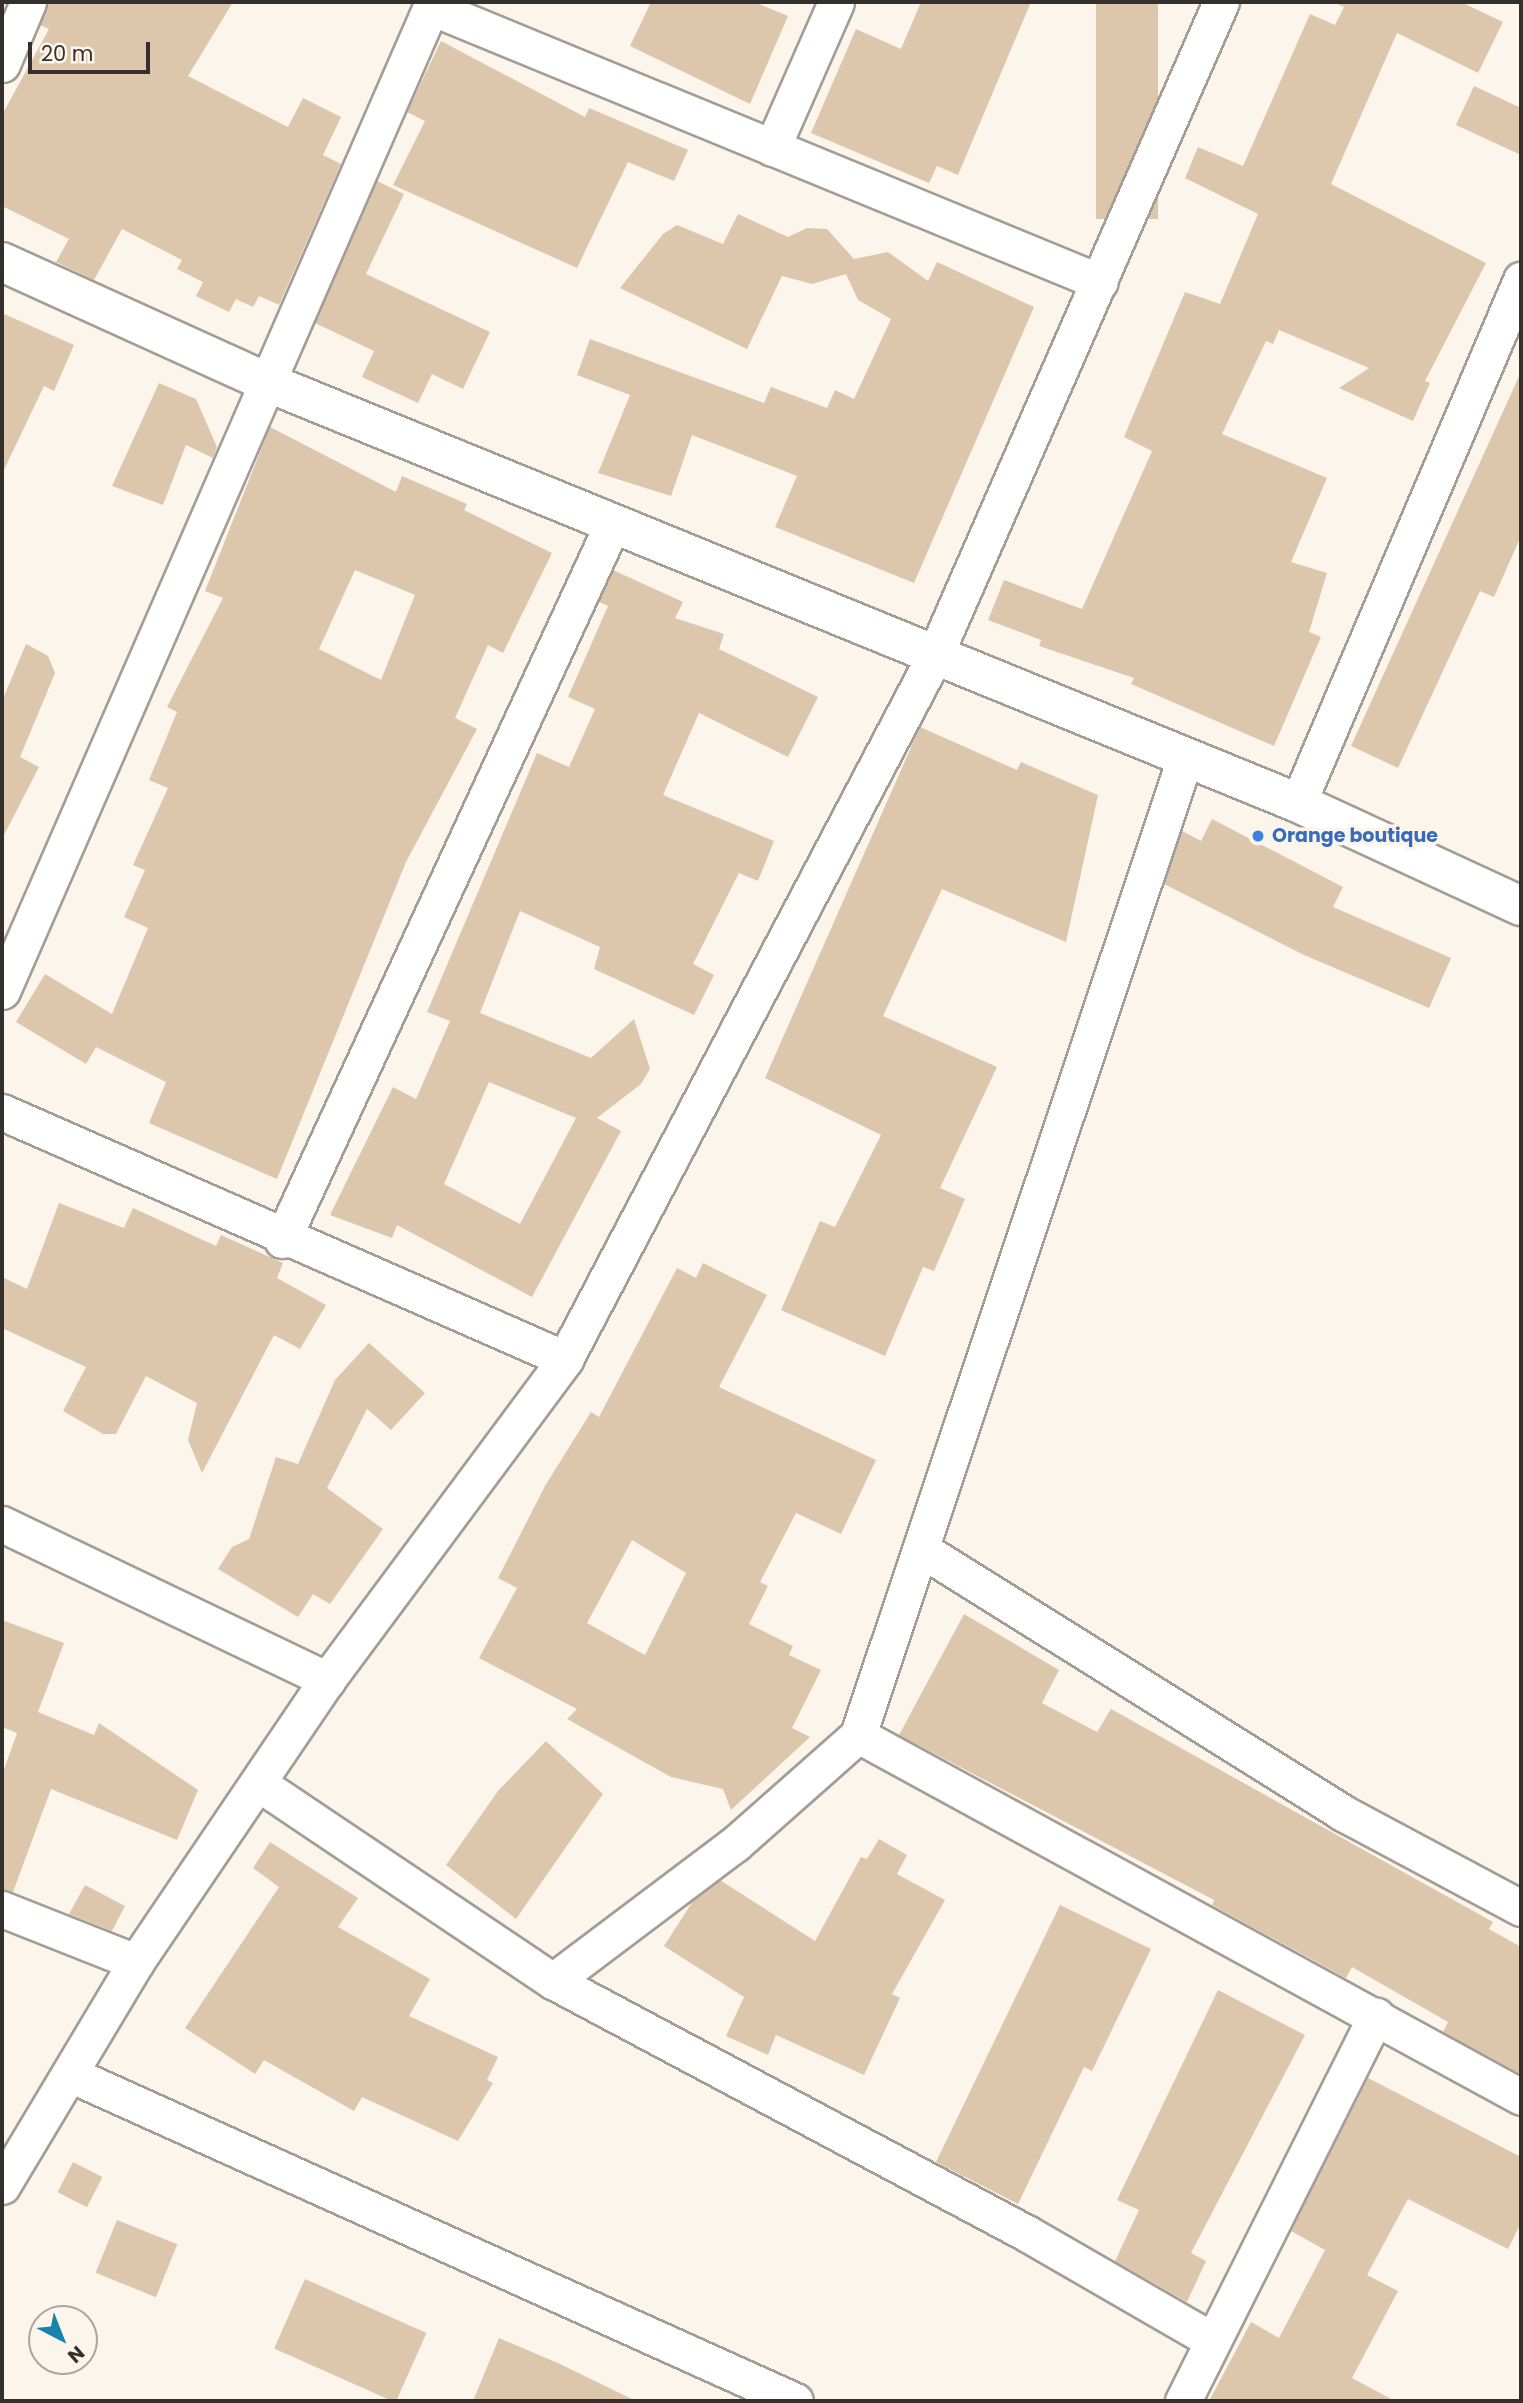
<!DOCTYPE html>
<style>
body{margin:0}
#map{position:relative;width:1523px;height:2403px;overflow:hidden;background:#fcf5ec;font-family:Poppins,sans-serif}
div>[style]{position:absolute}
.building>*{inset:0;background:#dcc7ac;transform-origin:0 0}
.roads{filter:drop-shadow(2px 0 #a39d95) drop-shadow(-2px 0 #a39d95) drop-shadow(0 2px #a39d95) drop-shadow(0 -2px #a39d95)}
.street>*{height:35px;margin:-17.5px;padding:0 17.5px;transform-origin:17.5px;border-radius:17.5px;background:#fff}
.highway>*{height:38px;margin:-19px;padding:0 19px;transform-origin:19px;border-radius:19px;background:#fff}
.dots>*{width:19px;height:19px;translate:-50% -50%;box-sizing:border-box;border:4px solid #fcf5ec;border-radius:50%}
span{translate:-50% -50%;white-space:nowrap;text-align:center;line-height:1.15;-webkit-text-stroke:7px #fcf5ec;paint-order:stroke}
.shop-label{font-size:19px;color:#366cbe;font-weight:700}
.left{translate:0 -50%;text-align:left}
.frame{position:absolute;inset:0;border:4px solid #33302d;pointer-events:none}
.north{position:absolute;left:28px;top:2305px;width:70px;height:70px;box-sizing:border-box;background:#fcf5ec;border:2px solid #aca6a0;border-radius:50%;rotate:138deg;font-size:19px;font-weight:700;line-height:28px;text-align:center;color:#33302d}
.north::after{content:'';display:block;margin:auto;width:24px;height:32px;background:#1784ab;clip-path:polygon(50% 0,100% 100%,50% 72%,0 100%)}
.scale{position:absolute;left:28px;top:42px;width:122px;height:32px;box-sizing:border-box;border:4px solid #33302d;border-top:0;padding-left:9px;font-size:21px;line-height:24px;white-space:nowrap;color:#33302d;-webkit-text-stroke:5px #fcf5ec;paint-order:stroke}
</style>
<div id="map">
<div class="building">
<div style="clip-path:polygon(48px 2px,233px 2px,188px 76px,288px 127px,303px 98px,341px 117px,323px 155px,341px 164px,279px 305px,259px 296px,253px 307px,236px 299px,229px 312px,196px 296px,203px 282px,177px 269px,182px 260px,122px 229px,94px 280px,56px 262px,69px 239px,2px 206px,2px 115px,49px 29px,40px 25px)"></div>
<div style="clip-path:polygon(651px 2px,754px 2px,788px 16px,750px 104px,630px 46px)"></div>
<div style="clip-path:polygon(921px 2px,1031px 2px,958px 175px,937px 166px,929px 183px,811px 133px,856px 29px,901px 49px)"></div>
<div style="left:1096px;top:2px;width:62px;height:217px"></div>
<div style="clip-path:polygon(1333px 2px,1461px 2px,1503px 22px,1478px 73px,1397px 33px,1331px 184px,1486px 263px,1425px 381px,1430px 383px,1413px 421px,1339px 388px,1369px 368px,1279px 330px,1273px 344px,1266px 341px,1222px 434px,1327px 478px,1291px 562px,1327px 573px,1309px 632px,1321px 637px,1274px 746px,1131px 684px,1134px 678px,1039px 646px,1041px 640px,988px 620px,1004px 580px,1082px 609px,1152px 451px,1124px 437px,1185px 292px,1220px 304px,1258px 214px,1185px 178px,1198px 147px,1243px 166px,1310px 14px,1335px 25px,1344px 7px)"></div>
<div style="clip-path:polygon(441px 41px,585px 117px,589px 108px,688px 150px,674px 181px,628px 162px,577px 268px,393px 185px,425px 121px,407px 112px)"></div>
<div style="clip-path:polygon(1474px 86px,1521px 108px,1521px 155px,1456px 125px)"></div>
<div style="clip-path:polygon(377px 181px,404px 194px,366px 274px,490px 332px,463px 389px,432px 374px,418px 403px,362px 377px,374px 351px,315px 323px)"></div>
<div style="clip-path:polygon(738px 214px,788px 237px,807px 228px,827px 229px,854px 259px,888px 252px,928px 281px,937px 262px,1034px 307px,914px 583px,775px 527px,797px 476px,692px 435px,671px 496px,598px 473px,630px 395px,577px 375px,590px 339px,764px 403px,771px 387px,827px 408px,835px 390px,854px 399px,891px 319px,858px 300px,846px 274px,812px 284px,782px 276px,747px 349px,620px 288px,663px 234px,677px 225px,723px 244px)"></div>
<div style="clip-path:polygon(2px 313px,74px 345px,54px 391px,44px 386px,2px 474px)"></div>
<div style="clip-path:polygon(1521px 372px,1521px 536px,1494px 597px,1480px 591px,1398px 768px,1351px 746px)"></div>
<div style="clip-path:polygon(159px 383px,196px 399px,217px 447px,213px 458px,186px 445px,163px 505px,112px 486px)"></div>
<div style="clip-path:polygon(evenodd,270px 427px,396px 492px,402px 476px,467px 504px,464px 510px,552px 553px,503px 653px,488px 645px,455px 718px,477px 729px,406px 862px,277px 1179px,149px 1123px,166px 1082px,96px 1047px,86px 1064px,16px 1022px,45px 974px,112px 1014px,148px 928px,124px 917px,145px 870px,133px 865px,168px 788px,149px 780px,177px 712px,167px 707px,223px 598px,205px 591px,270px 427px,355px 570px,415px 595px,381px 680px,319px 649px,355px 570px)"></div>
<div style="clip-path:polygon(evenodd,613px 570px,683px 602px,675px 618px,724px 634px,719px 649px,818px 697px,788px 757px,699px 713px,663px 795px,774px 841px,758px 881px,739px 873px,693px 964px,714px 975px,694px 1015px,594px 969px,600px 947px,520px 911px,480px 1013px,591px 1058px,634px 1019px,650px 1069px,641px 1084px,597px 1118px,621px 1131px,532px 1297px,397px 1225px,392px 1238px,330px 1215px,393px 1087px,416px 1099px,450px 1021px,427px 1012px,537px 753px,569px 767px,595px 709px,568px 697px,608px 606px,599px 602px,613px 570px,489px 1082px,576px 1118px,520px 1224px,444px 1184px,489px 1082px)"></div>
<div style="clip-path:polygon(26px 644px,48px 656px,55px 673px,20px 757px,39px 767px,2px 839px,2px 701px)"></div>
<div style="clip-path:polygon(920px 727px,1017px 770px,1021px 762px,1098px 795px,1066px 942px,942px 889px,883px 1016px,997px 1067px,940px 1188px,965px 1199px,934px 1271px,923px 1267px,885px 1356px,781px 1310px,820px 1221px,835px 1227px,881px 1135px,765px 1078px)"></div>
<div style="clip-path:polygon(1212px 819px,1343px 887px,1333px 907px,1451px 958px,1429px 1008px,1304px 955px,1164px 884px,1182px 831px,1201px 841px)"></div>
<div style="clip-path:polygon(59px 1203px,124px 1228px,133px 1208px,216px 1246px,221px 1235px,283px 1263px,277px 1278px,326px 1305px,300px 1349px,274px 1335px,202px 1473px,188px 1440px,197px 1403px,146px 1376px,116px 1434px,103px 1434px,63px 1411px,86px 1367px,2px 1328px,2px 1277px,27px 1289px)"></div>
<div style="clip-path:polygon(evenodd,703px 1263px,767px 1295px,719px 1387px,876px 1460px,841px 1534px,796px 1513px,760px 1582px,768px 1586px,749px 1624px,793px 1646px,789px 1655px,821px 1670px,792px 1728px,810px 1737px,731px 1810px,723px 1789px,671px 1777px,567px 1719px,577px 1709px,479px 1658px,517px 1588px,498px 1578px,545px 1486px,591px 1412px,599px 1417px,677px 1268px,696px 1278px,703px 1263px,632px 1540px,686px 1573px,645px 1655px,587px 1623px,632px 1540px)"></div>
<div style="clip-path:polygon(369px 1343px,425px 1393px,391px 1430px,367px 1409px,327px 1488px,383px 1529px,330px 1604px,313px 1594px,298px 1617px,218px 1569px,232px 1547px,249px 1539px,276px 1457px,298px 1464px,335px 1380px)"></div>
<div style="clip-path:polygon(964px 1614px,1059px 1670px,1042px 1703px,1097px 1732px,1111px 1709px,1493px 1922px,1489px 1929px,1521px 1947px,1521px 2074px,1443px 2032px,1448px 2022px,1352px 1967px,1346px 1978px,1212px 1905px,1214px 1900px,899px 1735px)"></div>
<div style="clip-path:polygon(2px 1620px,64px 1643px,38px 1712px,94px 1735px,99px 1723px,198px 1790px,177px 1840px,51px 1789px,13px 1892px,2px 1889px,2px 1775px,17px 1733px,2px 1727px)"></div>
<div style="clip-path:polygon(546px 1741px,603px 1794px,516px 1919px,446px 1865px,498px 1791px)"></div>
<div style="clip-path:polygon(879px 1839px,907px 1855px,897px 1874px,945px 1900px,892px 1994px,900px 1998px,864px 2075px,776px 2035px,768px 2055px,726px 2036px,744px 1997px,664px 1946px,693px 1901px,720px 1880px,815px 1941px,861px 1857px,867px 1859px)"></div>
<div style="clip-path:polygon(270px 1842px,358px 1898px,338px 1927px,430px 1979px,409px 2016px,498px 2057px,487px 2080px,493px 2083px,458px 2141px,362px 2097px,354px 2111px,264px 2060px,255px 2074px,185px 2028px,279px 1887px,253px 1868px)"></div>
<div style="clip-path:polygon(85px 1885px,125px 1906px,112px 1931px,69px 1914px)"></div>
<div style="clip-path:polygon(1060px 1905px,1151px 1949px,1092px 2071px,1084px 2067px,1018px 2204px,936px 2162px)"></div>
<div style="clip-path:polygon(1218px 1990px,1305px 2035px,1191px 2253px,1206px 2261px,1187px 2302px,1115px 2261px,1139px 2210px,1117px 2200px)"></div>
<div style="clip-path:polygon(1368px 2078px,1521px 2157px,1521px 2223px,1508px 2249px,1408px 2199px,1367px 2275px,1398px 2291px,1352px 2378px,1395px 2401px,1209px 2401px,1251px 2322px,1279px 2338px,1325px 2250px,1291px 2231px)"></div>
<div style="left:73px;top:2162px;width:33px;height:34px;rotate:27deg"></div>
<div style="left:117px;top:2220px;width:65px;height:57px;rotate:22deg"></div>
<div style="left:305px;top:2279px;width:133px;height:76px;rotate:24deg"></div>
<div style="clip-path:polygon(499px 2338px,560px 2364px,636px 2401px,473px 2401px)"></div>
</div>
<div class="roads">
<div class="street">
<div style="left:431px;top:7px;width:723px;rotate:22.35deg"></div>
<div style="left:2px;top:64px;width:67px;rotate:-67.2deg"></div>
<div style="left:772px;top:148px;width:159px;rotate:-66.3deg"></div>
<div style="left:1298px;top:803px;width:569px;rotate:-66.91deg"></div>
<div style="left:2px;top:991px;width:1079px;rotate:-66.45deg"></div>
<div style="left:2px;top:1112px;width:615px;rotate:23.69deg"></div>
<div style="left:282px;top:1240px;width:787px;rotate:-65.22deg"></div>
<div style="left:2px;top:1524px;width:361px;rotate:25.6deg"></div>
<div style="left:924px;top:1551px;width:492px;rotate:32deg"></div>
<div style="left:1341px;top:1812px;width:204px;rotate:28.1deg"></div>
<div style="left:858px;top:1735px;width:755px;rotate:28.63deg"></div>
<div style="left:258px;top:1783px;width:355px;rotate:33.9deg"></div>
<div style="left:553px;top:1981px;width:538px;rotate:28.04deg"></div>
<div style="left:1028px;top:2234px;width:210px;rotate:30deg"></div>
<div style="left:2px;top:1909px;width:144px;rotate:21.6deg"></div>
<div style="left:553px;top:1981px;width:228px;rotate:-37deg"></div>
<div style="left:735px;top:1844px;width:164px;rotate:-41.5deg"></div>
<div style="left:858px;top:1735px;width:1030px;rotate:-71.49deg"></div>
<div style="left:72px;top:2075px;width:793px;rotate:24.27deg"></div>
<div style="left:2px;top:2186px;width:261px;rotate:-59.1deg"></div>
<div style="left:136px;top:1962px;width:341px;rotate:-55.9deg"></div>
<div style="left:327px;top:1680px;width:400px;rotate:-53.4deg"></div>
<div style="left:565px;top:1359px;width:793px;rotate:-62.27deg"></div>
<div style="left:934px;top:657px;width:715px;rotate:-66.34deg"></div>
<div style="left:1183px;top:2401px;width:431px;rotate:-63.4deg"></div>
</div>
<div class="highway">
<div style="left:2px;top:262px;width:288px;rotate:24.4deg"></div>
<div style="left:264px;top:381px;width:1117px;rotate:22.2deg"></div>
<div style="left:1298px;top:803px;width:246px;rotate:24.8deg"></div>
</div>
</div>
<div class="dots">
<div style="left:1258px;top:836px;background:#3f7fe0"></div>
</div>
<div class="shop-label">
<span class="left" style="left:1272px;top:836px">Orange boutique</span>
</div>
<div class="frame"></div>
<div class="north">N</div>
<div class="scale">20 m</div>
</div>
